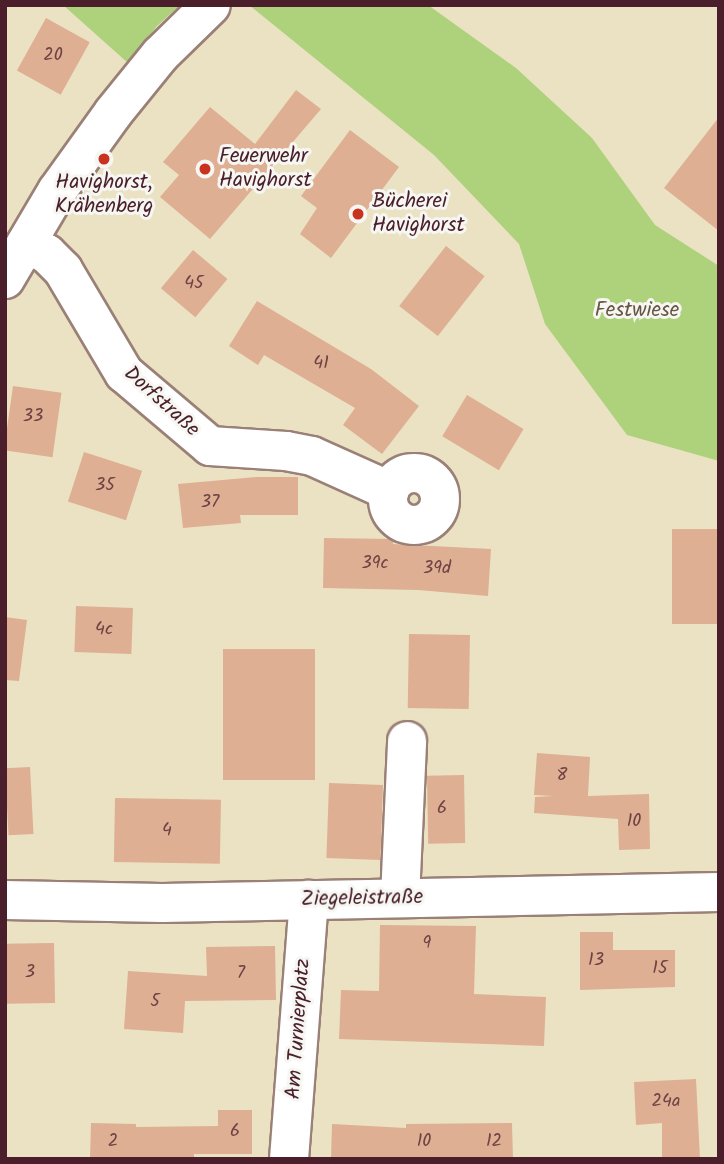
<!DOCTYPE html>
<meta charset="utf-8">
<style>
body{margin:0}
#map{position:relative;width:724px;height:1164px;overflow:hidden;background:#ebe2c3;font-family:Kalam,sans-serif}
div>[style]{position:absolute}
.green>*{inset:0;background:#aed27c}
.building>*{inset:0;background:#deaf92;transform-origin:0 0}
.roads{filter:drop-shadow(2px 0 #9a8077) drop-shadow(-2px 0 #9a8077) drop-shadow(0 2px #9a8077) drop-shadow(0 -2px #9a8077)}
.minor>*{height:38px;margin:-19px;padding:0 19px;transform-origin:19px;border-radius:19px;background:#fff}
.minor>.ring{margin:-19px;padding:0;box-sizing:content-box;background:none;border:38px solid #fff;border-radius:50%}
.dots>*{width:19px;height:19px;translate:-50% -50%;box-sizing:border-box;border:4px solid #f6f6f2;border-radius:50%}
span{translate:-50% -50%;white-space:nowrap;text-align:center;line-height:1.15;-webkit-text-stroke:6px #f6f6f2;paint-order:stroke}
.number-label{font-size:18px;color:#6f4345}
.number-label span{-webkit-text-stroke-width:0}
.poi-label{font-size:21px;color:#4a1f2b}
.left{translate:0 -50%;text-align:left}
.park-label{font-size:21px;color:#685543}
.street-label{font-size:21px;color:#4a1f2b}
.frame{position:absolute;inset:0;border:7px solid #4a1f2b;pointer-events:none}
</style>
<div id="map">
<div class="green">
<div style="clip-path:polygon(63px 5px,180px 5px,157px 26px,128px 63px)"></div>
<div style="clip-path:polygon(249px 5px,428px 5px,516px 68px,592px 138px,655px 225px,719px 266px,719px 461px,627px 435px,545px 324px,519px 244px,434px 155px)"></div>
</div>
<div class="building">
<div style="left:46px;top:18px;width:50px;height:60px;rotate:29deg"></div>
<div style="clip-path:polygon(296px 90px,321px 109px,210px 239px,160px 197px,179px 175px,163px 162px,210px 107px,255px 144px)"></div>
<div style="clip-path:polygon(719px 117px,719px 231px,664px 188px)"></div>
<div style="clip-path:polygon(350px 130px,399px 167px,331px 258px,300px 234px,317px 208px,301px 196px)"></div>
<div style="left:446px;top:246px;width:49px;height:76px;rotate:38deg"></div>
<div style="left:193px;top:250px;width:45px;height:50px;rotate:40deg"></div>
<div style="clip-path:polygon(257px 301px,371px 369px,419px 406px,382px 454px,343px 425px,355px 408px,264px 355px,258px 365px,229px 346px)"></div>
<div style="left:13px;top:386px;width:49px;height:65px;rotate:8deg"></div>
<div style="left:467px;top:395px;width:66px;height:48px;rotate:31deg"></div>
<div style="left:84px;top:452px;width:61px;height:52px;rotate:18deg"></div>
<div style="clip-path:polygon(257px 477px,298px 477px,298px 515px,240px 515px,241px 523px,183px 528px,178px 484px)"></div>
<div style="left:719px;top:529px;width:95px;height:47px;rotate:90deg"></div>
<div style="clip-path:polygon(324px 538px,393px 539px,393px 544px,491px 549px,488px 596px,418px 590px,323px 588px)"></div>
<div style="left:76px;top:606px;width:57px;height:46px;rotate:2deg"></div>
<div style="clip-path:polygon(5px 617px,27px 620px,19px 681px,5px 680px)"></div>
<div style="left:409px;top:634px;width:61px;height:74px;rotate:1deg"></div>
<div style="left:315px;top:649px;width:131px;height:92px;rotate:90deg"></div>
<div style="clip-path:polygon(537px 753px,590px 757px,588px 796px,649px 794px,650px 849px,619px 850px,618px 819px,534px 813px,535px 797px,553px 796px,534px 795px)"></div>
<div style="left:30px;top:767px;width:67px;height:25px;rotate:87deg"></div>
<div style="left:464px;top:775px;width:68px;height:37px;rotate:89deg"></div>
<div style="left:383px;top:785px;width:75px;height:54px;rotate:92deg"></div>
<div style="left:115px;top:798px;width:106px;height:64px;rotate:1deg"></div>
<div style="clip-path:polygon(380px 925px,476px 926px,474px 994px,546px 997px,544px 1046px,339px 1039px,341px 990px,379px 991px)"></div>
<div style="clip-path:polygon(580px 932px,613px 932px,613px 950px,675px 950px,675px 987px,580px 990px)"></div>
<div style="left:54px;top:943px;width:60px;height:49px;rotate:89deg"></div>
<div style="clip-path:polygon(275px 946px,276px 1000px,185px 1001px,183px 1033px,124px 1029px,128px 971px,207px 976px,206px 947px)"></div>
<div style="clip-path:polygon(696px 1079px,700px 1159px,662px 1159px,662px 1123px,636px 1125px,634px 1082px)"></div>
<div style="clip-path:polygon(218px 1110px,252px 1110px,252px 1154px,194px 1154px,194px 1159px,90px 1159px,91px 1123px,136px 1124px,136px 1127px,218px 1126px)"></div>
<div style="clip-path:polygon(512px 1123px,513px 1159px,331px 1159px,332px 1124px,406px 1128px,406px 1124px)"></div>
</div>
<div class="roads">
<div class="minor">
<div style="left:26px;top:244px;width:23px;rotate:25deg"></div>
<div style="left:47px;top:254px;width:23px;rotate:45deg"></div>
<div style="left:63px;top:270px;width:120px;rotate:59.4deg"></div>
<div style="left:124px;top:373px;width:113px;rotate:40.3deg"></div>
<div style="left:210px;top:446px;width:76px;rotate:3.8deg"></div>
<div style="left:286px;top:451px;width:26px;rotate:11deg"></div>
<div style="left:312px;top:456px;width:85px;rotate:24.2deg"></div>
<div style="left:5px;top:279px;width:102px;rotate:-59.4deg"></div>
<div style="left:57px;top:191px;width:96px;rotate:-54.3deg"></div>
<div style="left:113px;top:113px;width:75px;rotate:-51deg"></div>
<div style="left:160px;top:55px;width:71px;rotate:-44.4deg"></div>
<div class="ring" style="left:388px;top:473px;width:14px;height:14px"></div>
<div style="left:400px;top:898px;width:157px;rotate:-87.4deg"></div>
<div style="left:5px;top:900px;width:157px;rotate:1.1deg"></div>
<div style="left:162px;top:903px;width:557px;rotate:-1.13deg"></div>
<div style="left:289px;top:1159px;width:260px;rotate:-85.6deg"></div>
</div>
</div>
<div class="dots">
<div style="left:104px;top:159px;background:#c8321e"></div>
<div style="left:205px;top:169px;background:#c8321e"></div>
<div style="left:358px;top:214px;background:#c8321e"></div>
</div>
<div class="number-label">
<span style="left:53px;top:56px">20</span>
<span style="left:194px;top:284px">45</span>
<span style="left:321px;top:364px">41</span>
<span style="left:33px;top:417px">33</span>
<span style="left:105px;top:486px">35</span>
<span style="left:210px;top:503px">37</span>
<span style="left:375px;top:564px">39c</span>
<span style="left:437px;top:569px">39d</span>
<span style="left:104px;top:630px">4c</span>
<span style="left:562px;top:776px">8</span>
<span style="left:442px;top:809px">6</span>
<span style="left:634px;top:822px">10</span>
<span style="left:167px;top:831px">4</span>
<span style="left:427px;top:944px">9</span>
<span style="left:596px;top:961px">13</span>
<span style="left:660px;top:969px">15</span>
<span style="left:30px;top:973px">3</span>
<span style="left:241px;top:974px">7</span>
<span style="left:155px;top:1002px">5</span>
<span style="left:666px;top:1102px">24a</span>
<span style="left:235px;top:1132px">6</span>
<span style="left:113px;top:1142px">2</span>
<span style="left:424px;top:1142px">10</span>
<span style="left:494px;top:1142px">12</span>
</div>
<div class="poi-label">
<span class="left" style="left:219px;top:169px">Feuerwehr<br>Havighorst</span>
<span style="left:104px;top:195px">Havighorst,<br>Krähenberg</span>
<span class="left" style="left:372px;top:214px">Bücherei<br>Havighorst</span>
</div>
<div class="park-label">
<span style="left:637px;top:311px">Festwiese</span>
</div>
<div class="street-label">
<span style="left:161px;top:402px;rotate:42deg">Dorfstraße</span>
<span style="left:362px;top:899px;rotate:-1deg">Ziegeleistraße</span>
<span style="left:299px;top:1029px;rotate:-86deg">Am Turnierplatz</span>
</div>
<div class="frame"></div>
</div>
